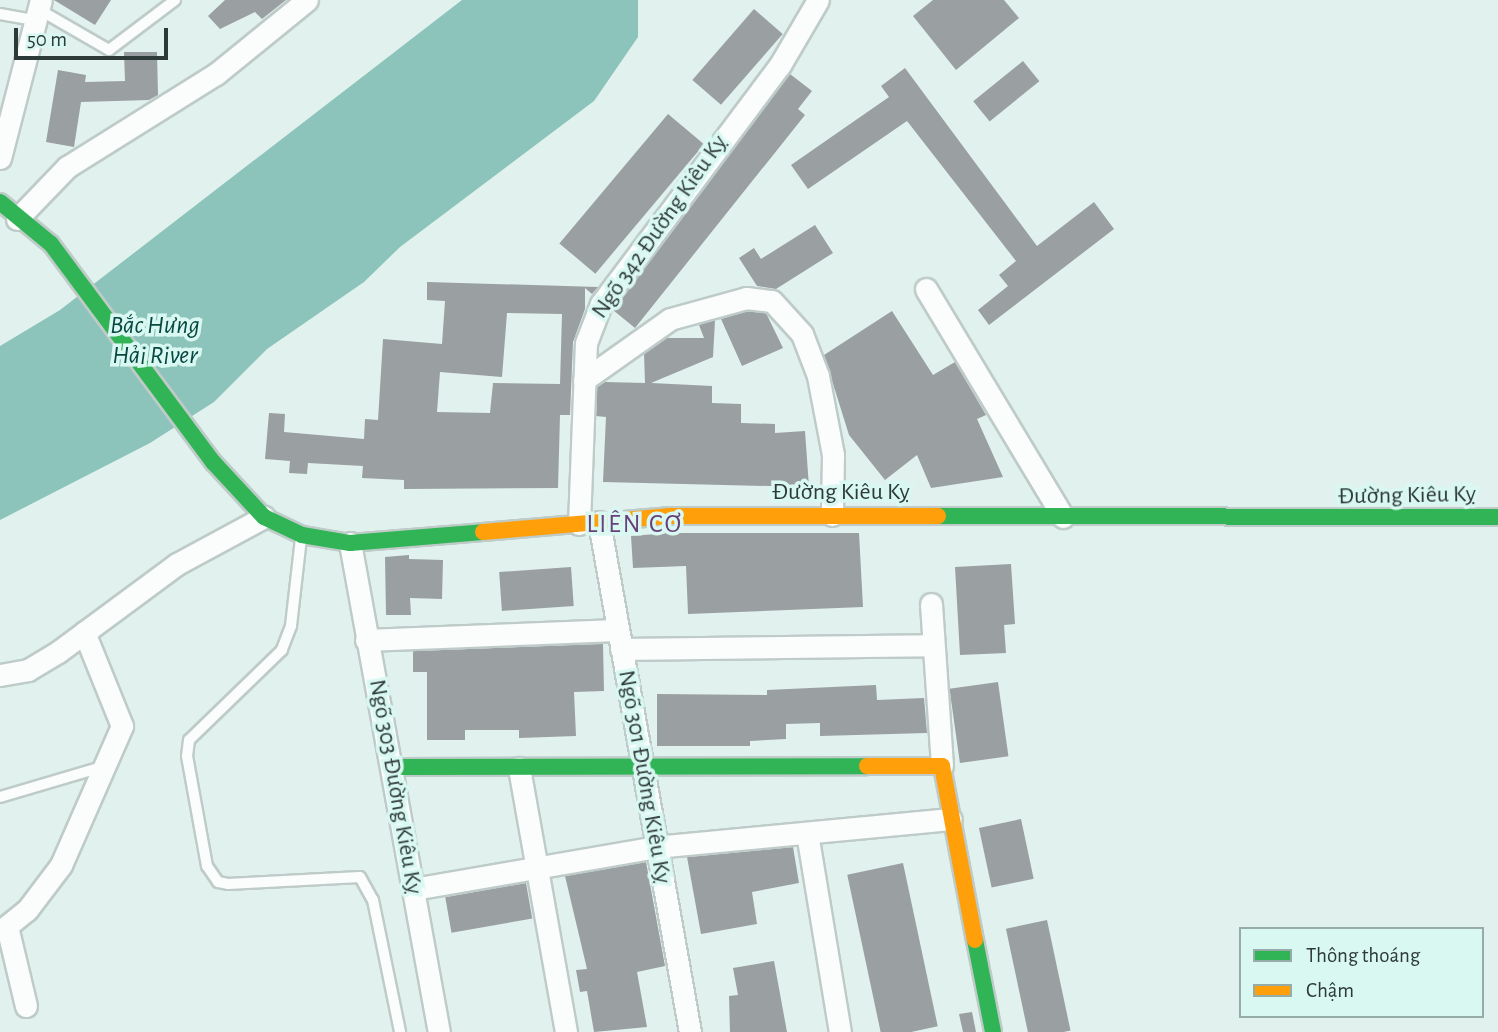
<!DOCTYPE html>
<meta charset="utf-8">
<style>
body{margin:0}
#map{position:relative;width:1498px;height:1032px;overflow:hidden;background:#e0f1ee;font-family:"Alegreya Sans",sans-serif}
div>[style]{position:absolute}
.water>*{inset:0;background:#8cc3ba}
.building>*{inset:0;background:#9a9fa1;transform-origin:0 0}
.roads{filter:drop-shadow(2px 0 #becbc8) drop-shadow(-2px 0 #becbc8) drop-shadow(0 2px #becbc8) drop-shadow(0 -2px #becbc8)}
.lane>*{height:10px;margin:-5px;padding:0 5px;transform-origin:5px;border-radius:5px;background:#fafdfc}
.street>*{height:21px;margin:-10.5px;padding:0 10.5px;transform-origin:10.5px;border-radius:10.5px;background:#fafdfc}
.fast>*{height:16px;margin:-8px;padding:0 8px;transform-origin:8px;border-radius:8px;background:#30b455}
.slow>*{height:16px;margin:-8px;padding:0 8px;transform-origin:8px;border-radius:8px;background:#ff9f0a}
span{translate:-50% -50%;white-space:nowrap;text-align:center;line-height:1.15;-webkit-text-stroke:7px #d9f8f2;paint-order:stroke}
.street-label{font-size:24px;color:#2e3a38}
.water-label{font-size:26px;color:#074942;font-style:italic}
.neighbourhood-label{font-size:26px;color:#674179;letter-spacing:2px}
.legend{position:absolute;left:1239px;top:927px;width:245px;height:91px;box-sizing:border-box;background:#d9f8f2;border:2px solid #95aca8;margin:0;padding:9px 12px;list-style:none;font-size:21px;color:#2e3a38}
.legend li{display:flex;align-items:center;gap:14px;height:35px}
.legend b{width:35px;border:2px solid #95aca8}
.scale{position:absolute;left:14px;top:28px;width:154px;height:32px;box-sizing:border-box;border:4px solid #2e3a38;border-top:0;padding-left:9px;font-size:21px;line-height:24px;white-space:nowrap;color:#2e3a38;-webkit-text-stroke:5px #d9f8f2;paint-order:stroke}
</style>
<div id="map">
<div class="water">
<div style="clip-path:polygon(462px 0,638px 0,638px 37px,594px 101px,400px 247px,364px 282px,267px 349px,214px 402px,150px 443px,0 520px,0 346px,60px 310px)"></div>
</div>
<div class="building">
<div style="clip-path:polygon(54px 0,111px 0,95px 25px)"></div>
<div style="clip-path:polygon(225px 0,286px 0,262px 19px,255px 12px,220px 29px,208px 16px)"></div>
<div style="clip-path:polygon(933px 0,1004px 0,1019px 18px,956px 70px,913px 16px)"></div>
<div style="left:754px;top:9px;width:38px;height:94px;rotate:41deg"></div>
<div style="clip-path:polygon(124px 52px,157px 52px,158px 95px,149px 100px,81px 102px,74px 147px,46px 142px,58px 70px,86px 75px,85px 82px,125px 81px)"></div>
<div style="left:1023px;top:61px;width:26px;height:64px;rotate:51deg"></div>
<div style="clip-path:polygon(905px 68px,1037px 246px,1094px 202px,1114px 229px,989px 325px,978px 310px,1008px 286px,999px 275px,1016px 261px,907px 121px,808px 189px,791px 165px,889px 97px,881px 86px)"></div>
<div style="clip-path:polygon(790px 74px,812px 91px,798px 109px,805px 115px,635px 328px,613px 310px)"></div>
<div style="left:668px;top:114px;width:47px;height:169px;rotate:40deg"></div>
<div style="clip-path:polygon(815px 225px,833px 253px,776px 289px,757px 286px,739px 258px,754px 248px,761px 259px)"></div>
<div style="clip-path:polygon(evenodd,427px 282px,598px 287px,592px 294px,585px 288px,585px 309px,573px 342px,570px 415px,560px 415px,558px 488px,404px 489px,404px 480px,362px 478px,363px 466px,308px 463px,307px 474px,289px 473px,290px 461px,265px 459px,269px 413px,285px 414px,284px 432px,364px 439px,365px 419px,378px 420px,383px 339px,442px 344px,445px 301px,427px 300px,427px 282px,507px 313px,562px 314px,560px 384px,493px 383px,490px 413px,437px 412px,440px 372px,502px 377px,507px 313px)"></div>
<div style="clip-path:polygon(747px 311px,766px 313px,783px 348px,742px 366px,721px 319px)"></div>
<div style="clip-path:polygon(892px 311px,933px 375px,955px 362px,986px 415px,977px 419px,1003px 477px,931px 488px,917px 455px,885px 480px,849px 435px,824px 355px)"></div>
<div style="clip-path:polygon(715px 320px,713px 357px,651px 383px,712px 386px,712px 403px,741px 404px,741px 423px,775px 424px,775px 433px,805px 431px,809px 487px,603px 482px,606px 417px,596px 416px,597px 387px,605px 382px,645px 383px,644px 353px,666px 338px,704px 338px,699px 325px)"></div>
<div style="clip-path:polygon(669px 533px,859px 533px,863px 607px,688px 614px,686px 566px,633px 568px,631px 536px)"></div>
<div style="clip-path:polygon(409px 555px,409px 559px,443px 560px,442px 599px,410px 598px,411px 615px,386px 615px,385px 557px)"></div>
<div style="clip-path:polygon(1011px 564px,1015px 624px,1004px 625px,1006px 653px,960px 655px,955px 567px)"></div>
<div style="left:571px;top:567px;width:39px;height:72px;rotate:86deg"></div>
<div style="clip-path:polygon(603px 644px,604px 691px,574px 692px,576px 736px,519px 738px,519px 730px,465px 730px,465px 740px,427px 740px,427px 672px,413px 672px,413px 651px)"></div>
<div style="left:998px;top:682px;width:75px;height:49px;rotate:82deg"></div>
<div style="clip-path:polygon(876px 685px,877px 700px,924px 698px,927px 733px,820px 736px,820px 723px,786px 724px,786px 739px,750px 741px,750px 746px,657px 746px,657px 694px,767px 695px,767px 690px)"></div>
<div style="left:1021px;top:819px;width:61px;height:43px;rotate:78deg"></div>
<div style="clip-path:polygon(793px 847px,799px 883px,752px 892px,757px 924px,701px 934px,687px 857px)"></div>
<div style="clip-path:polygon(646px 862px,665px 966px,637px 972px,647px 1027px,594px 1032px,587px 991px,580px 992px,576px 970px,587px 969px,565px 876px)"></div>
<div style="left:903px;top:863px;width:167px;height:57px;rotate:78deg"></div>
<div style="left:526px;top:883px;width:36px;height:82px;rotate:80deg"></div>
<div style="left:1047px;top:920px;width:113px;height:42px;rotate:78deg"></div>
<div style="clip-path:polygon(774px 961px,787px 1032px,730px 1032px,729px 996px,738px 995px,733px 968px)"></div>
<div style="clip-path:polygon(972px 1012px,976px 1032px,963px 1032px,959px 1014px)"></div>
</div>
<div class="roads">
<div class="lane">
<div style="left:38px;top:9px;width:82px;rotate:30deg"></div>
<div style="left:109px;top:50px;width:83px;rotate:-37.1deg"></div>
<div style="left:0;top:14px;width:35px;rotate:10deg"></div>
<div style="left:301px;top:538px;width:89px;rotate:96.5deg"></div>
<div style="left:291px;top:626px;width:26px;rotate:111deg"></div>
<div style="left:282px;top:650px;width:129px;rotate:135.9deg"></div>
<div style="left:189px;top:740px;width:16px;rotate:97deg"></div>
<div style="left:187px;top:756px;width:112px;rotate:79.7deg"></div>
<div style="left:207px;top:866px;width:19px;rotate:55deg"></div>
<div style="left:218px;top:882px;width:10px;rotate:11deg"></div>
<div style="left:228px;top:884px;width:132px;rotate:-3deg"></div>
<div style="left:360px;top:877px;width:26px;rotate:61deg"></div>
<div style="left:373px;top:900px;width:135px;rotate:78.4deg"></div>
<div style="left:0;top:797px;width:109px;rotate:-16.4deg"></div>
</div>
<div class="street">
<div style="left:0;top:158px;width:163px;rotate:-75.5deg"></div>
<div style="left:17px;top:219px;width:72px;rotate:-46.1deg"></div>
<div style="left:67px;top:167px;width:176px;rotate:-32deg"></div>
<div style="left:216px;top:74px;width:117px;rotate:-39.1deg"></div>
<div style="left:926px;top:289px;width:266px;rotate:59deg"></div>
<div style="left:584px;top:380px;width:105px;rotate:-35.3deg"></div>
<div style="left:670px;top:319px;width:79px;rotate:-15.4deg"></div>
<div style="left:746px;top:298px;width:26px;rotate:7deg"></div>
<div style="left:772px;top:301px;width:45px;rotate:47.7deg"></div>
<div style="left:802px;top:334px;width:45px;rotate:69.1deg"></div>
<div style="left:818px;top:376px;width:80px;rotate:79.2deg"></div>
<div style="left:833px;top:455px;width:60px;rotate:91deg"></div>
<div style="left:599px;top:522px;width:518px;rotate:79.88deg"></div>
<div style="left:579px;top:524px;width:181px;rotate:-87.8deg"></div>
<div style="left:586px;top:343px;width:42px;rotate:-69deg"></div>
<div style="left:601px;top:304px;width:299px;rotate:-53.2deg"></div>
<div style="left:780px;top:65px;width:75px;rotate:-59.7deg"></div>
<div style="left:350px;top:543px;width:497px;rotate:79.7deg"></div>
<div style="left:931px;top:604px;width:162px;rotate:86.1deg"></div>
<div style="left:366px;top:640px;width:251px;rotate:-2.3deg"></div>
<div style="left:621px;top:649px;width:312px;rotate:-0.7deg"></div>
<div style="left:0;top:675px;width:28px;rotate:-10deg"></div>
<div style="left:28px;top:670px;width:35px;rotate:-31deg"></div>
<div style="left:58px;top:652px;width:148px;rotate:-36.5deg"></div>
<div style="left:177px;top:564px;width:99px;rotate:-28.4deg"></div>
<div style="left:519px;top:768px;width:268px;rotate:79.9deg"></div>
<div style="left:807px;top:833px;width:202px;rotate:80.6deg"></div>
<div style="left:413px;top:889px;width:246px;rotate:-9.8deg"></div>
<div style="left:655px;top:847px;width:297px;rotate:-5.4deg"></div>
<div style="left:26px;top:1006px;width:82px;rotate:-103.4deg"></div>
<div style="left:7px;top:926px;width:26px;rotate:-39deg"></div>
<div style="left:27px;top:910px;width:56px;rotate:-52.9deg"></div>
<div style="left:61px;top:865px;width:152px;rotate:-66.3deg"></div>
<div style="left:122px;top:726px;width:101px;rotate:-112deg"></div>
</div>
<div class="fast">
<div style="left:0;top:202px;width:66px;rotate:39.5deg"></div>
<div style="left:51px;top:244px;width:272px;rotate:53.4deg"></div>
<div style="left:213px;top:462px;width:75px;rotate:47.2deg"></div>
<div style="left:264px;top:517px;width:42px;rotate:25.3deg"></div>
<div style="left:302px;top:535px;width:49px;rotate:9.5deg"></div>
<div style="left:350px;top:543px;width:133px;rotate:-4.7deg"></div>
<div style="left:938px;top:516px;width:560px;rotate:0.1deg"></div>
<div style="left:394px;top:767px;width:473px;rotate:-0.1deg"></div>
<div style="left:975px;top:940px;width:94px;rotate:78.9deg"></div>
</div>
<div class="slow">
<div style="left:483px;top:532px;width:186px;rotate:-4.9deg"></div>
<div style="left:668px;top:516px;width:270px"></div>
<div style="left:867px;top:766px;width:75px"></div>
<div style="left:942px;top:766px;width:177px;rotate:79.3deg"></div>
</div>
</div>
<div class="street-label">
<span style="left:660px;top:227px;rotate:-55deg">Ngõ 342 Đường Kiêu Kỵ</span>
<span style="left:841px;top:493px">Đường Kiêu Kỵ</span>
<span style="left:1407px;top:496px;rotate:-1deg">Đường Kiêu Kỵ</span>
<span style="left:644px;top:777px;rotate:80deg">Ngõ 301 Đường Kiêu Kỵ</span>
<span style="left:395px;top:787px;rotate:80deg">Ngõ 303 Đường Kiêu Kỵ</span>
</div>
<div class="water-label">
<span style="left:155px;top:341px">Bắc Hưng<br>Hải River</span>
</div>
<div class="neighbourhood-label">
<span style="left:635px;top:525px">LIÊN CƠ</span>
</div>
<ul class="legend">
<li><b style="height:9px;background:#30b455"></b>Thông thoáng</li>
<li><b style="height:9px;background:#ff9f0a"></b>Chậm</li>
</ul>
<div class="scale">50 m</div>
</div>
